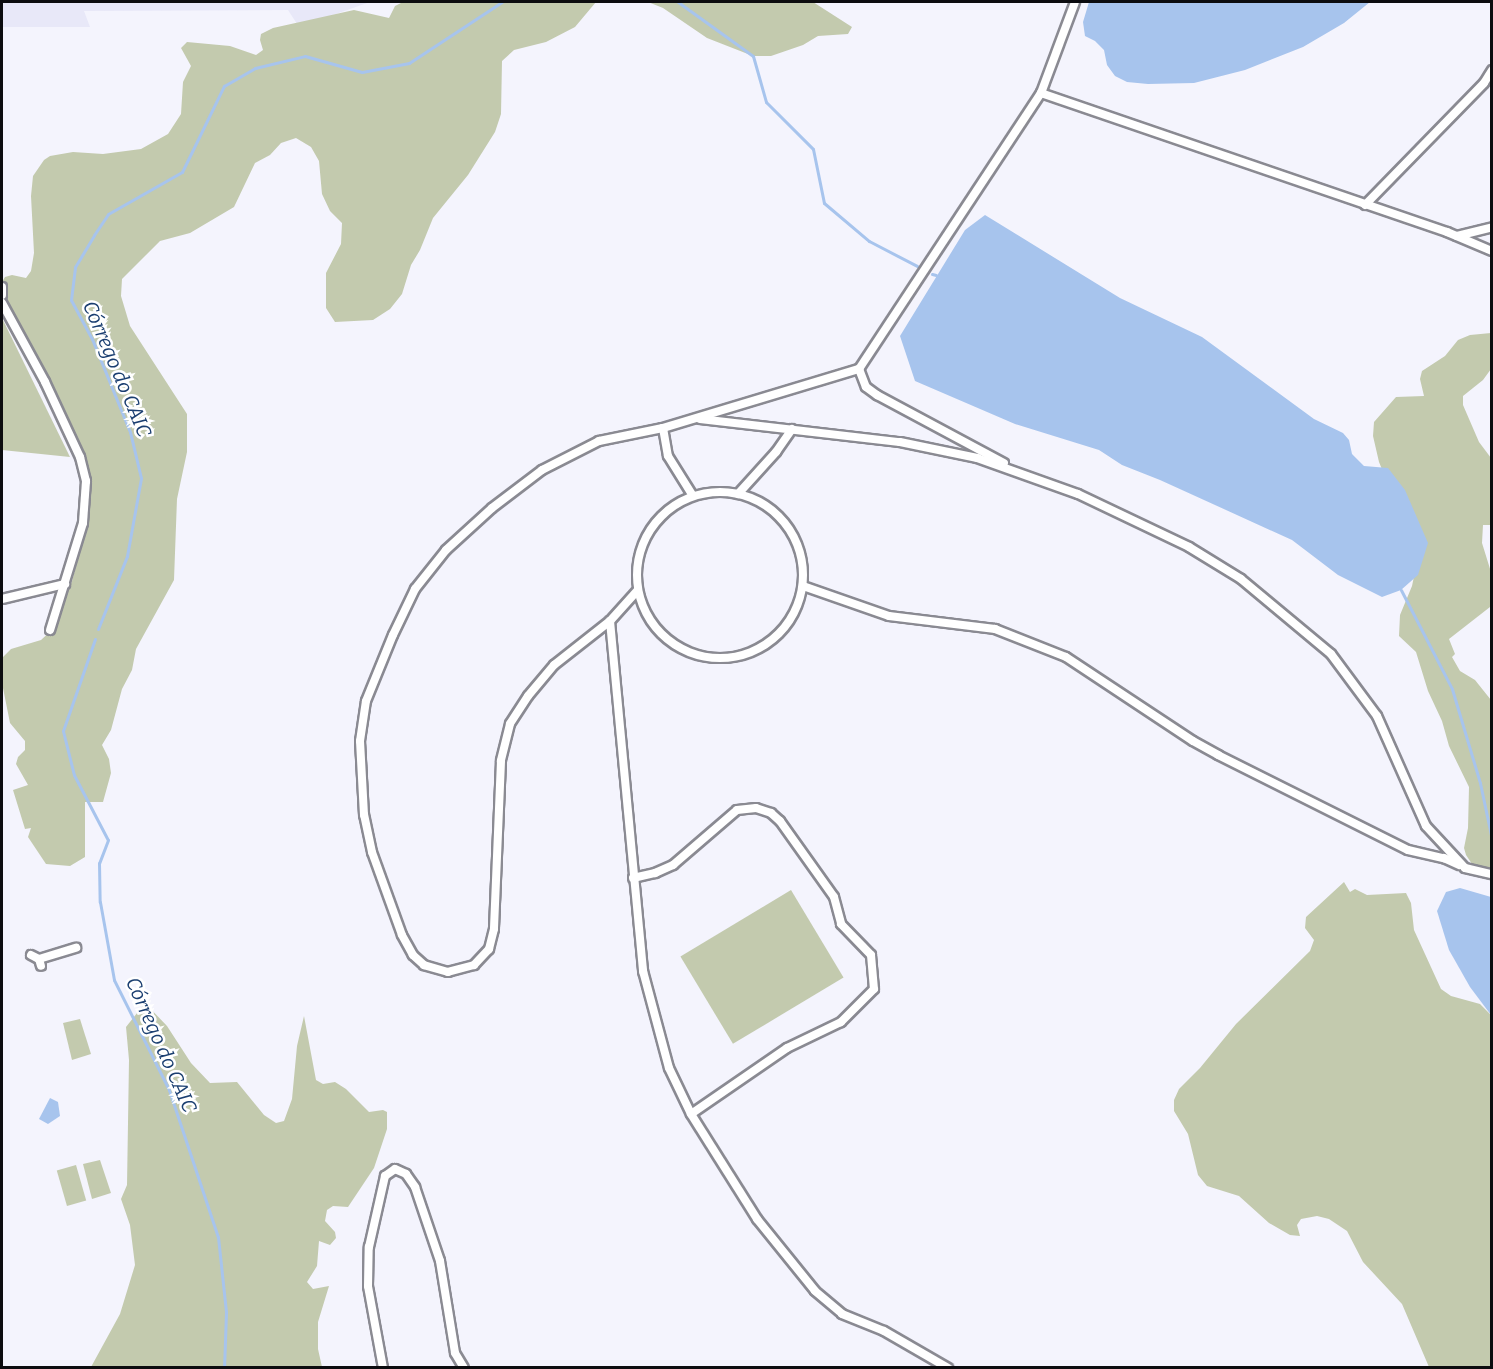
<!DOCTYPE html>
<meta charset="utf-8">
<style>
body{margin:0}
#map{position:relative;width:1493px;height:1369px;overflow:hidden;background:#f4f4fd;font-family:Bitter,serif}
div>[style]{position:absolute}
.built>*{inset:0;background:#e8e8f8}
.green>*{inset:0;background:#c3caae;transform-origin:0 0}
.water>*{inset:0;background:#a7c4ed}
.stream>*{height:3px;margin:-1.5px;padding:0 1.5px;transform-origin:1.5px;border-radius:1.5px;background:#a7c4ed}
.roads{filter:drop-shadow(2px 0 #8a8a92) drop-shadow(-2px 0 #8a8a92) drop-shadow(0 2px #8a8a92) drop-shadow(0 -2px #8a8a92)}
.street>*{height:8px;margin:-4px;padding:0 4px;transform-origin:4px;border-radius:4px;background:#fff}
.street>.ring{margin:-4px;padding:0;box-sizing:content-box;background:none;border:8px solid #fff;border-radius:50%}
span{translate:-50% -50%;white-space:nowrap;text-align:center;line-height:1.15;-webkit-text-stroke:5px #fff;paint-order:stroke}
.water-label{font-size:20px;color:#1a3e70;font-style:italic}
.frame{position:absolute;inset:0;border:3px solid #0c0c0f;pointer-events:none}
</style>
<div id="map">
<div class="built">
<div style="clip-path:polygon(2px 2px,370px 2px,299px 27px,288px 10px,84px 11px,90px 27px,2px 27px)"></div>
</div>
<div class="green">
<div style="clip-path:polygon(403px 2px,596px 2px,575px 27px,546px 42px,514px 50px,502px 61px,501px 114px,495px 132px,468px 175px,433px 218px,420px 250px,411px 265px,402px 294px,390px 309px,373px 320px,335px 322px,326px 308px,326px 273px,341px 244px,342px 223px,330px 211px,322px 194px,319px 161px,311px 147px,296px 138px,281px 143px,270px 155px,255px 163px,234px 207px,190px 233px,160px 241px,122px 279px,121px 296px,130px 326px,187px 414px,187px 452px,177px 499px,174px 580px,136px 649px,132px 670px,122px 689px,111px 730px,102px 745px,109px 759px,111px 773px,103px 802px,85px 802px,85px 857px,70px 866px,46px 864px,28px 837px,31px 828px,25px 829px,13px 790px,28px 785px,16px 764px,18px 757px,25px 750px,25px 741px,10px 723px,2px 683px,2px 658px,11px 649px,41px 640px,53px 629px,72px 581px,86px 529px,89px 495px,84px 473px,68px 443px,48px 376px,27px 349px,18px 323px,2px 299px,2px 282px,5px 277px,12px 275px,26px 278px,31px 271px,34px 253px,31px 196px,33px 176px,44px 160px,50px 156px,73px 152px,103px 154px,141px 149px,168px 134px,181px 114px,183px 82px,191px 66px,181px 48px,187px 42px,230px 46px,256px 55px,263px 50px,260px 40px,261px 34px,273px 28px,354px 10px,389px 18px,395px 6px)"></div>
<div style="clip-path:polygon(648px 2px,813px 2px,852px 27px,848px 34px,818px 36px,803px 45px,771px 56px,753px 56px,707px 38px,663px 8px)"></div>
<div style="clip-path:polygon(2px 318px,70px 457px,2px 450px)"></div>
<div style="clip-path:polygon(1491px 333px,1491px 369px,1483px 380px,1463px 396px,1463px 405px,1479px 442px,1491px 458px,1491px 525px,1483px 525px,1482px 543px,1491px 572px,1490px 607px,1449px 639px,1455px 654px,1452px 657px,1460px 671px,1475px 680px,1491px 700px,1491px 872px,1472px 864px,1466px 855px,1464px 848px,1468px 828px,1469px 787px,1449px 746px,1442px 721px,1428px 691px,1416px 652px,1399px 636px,1400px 615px,1412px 586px,1418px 557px,1379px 462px,1373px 436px,1374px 422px,1396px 397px,1424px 396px,1420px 379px,1422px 371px,1445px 356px,1458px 340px,1470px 335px)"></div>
<div style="clip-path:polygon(1344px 882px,1350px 892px,1355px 889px,1367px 895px,1406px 893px,1411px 903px,1414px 930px,1441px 989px,1451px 996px,1480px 1004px,1491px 1015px,1491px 1367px,1429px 1367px,1402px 1304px,1363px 1262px,1347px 1231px,1329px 1219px,1317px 1216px,1301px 1219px,1297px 1225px,1300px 1236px,1290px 1235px,1269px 1223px,1239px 1196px,1207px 1186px,1198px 1175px,1188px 1134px,1174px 1111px,1174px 1100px,1179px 1089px,1200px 1068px,1236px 1024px,1310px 951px,1314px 940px,1305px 928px,1306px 917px)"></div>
<div style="left:791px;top:890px;width:102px;height:129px;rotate:59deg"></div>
<div style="clip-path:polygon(145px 1003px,167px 1026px,191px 1063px,210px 1083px,237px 1082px,264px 1115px,276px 1123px,284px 1121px,292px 1099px,297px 1046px,304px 1016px,316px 1080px,323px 1084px,335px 1082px,346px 1089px,369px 1112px,383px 1110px,387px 1112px,387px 1129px,374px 1168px,348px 1207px,333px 1206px,327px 1210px,325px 1221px,335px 1232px,336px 1238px,330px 1245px,319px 1241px,317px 1266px,307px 1282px,313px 1289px,329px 1286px,318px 1322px,318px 1349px,322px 1367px,91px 1367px,120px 1314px,135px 1265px,130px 1225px,121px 1199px,127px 1185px,129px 1060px,126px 1027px)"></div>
<div style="clip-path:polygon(80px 1019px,91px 1054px,72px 1060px,63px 1023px)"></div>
<div style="clip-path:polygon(100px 1160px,111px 1193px,92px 1199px,83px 1164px)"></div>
<div style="left:76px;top:1165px;width:37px;height:20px;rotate:74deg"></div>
</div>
<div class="water">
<div style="clip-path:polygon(1089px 2px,1370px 2px,1344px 23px,1303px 47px,1245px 70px,1194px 83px,1148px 84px,1127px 82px,1115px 76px,1107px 65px,1104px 50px,1095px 41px,1085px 36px,1083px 22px)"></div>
<div style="clip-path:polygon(985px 215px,1120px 298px,1202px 337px,1314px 419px,1343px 433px,1349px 440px,1352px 454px,1364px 466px,1388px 468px,1405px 490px,1428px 543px,1418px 575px,1401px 590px,1382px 597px,1338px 575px,1292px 540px,1160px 480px,1122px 465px,1099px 450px,1015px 424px,915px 381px,900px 336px,965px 230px)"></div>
<div style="clip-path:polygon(1460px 888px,1491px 897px,1491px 1015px,1470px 987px,1449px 950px,1437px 911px,1446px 892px)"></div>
<div style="clip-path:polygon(50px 1098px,58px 1102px,60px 1116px,48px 1124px,39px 1119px)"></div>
</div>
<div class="stream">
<div style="left:678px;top:2px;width:92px;rotate:35.8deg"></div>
<div style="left:753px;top:56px;width:48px;rotate:74.2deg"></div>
<div style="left:766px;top:102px;width:66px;rotate:45deg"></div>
<div style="left:813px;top:149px;width:55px;rotate:78.5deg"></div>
<div style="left:824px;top:203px;width:59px;rotate:40.2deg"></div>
<div style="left:869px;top:241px;width:54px;rotate:27.5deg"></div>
<div style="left:932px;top:274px;width:4px;rotate:14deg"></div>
<div style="left:1401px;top:590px;width:111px;rotate:62.7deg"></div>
<div style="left:1452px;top:689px;width:98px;rotate:73.4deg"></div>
<div style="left:1480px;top:783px;width:58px;rotate:78.1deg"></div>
<div style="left:98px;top:629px;width:79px;rotate:-68.3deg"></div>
<div style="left:127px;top:556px;width:79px;rotate:-79.8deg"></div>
<div style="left:141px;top:478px;width:47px;rotate:-103.4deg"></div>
<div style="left:130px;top:432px;width:100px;rotate:-112.2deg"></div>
<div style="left:92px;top:339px;width:44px;rotate:-118.3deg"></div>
<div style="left:71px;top:300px;width:33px;rotate:-83deg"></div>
<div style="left:75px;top:267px;width:37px;rotate:-59deg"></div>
<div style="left:94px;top:235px;width:25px;rotate:-56deg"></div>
<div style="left:108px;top:214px;width:85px;rotate:-29.6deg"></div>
<div style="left:182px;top:172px;width:96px;rotate:-64deg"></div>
<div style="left:224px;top:86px;width:36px;rotate:-30deg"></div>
<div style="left:255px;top:68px;width:51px;rotate:-13.5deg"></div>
<div style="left:305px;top:56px;width:59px;rotate:15.7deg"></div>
<div style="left:362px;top:72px;width:48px;rotate:-10.8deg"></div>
<div style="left:409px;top:63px;width:111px;rotate:-33.3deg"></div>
<div style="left:95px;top:639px;width:97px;rotate:109.2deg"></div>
<div style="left:63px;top:731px;width:45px;rotate:76deg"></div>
<div style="left:74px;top:775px;width:73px;rotate:62.4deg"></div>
<div style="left:108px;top:840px;width:25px;rotate:111deg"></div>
<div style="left:99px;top:863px;width:39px;rotate:89deg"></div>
<div style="left:100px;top:902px;width:79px;rotate:79.8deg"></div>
<div style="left:114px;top:980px;width:123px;rotate:63.4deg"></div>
<div style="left:169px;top:1090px;width:155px;rotate:71.6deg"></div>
<div style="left:218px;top:1237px;width:75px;rotate:83.9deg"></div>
<div style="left:226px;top:1312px;width:56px;rotate:92deg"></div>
</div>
<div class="roads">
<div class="street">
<div style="left:1041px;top:93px;width:429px;rotate:18.9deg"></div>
<div style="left:1447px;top:232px;width:49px;rotate:22.9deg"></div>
<div style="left:1365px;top:205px;width:170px;rotate:-45.7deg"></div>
<div style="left:1484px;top:83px;width:15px;rotate:-58deg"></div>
<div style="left:1457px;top:236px;width:36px;rotate:-14deg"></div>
<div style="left:2px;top:287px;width:8px;rotate:90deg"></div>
<div style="left:2px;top:303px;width:90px;rotate:61.4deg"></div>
<div style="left:45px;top:382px;width:83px;rotate:65deg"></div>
<div style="left:80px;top:457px;width:25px;rotate:76deg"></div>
<div style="left:86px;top:481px;width:42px;rotate:94.1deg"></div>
<div style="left:83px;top:523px;width:112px;rotate:107.1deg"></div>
<div style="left:859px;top:369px;width:19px;rotate:69deg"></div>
<div style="left:866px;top:387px;width:14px;rotate:36deg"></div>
<div style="left:877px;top:395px;width:144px;rotate:28.2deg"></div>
<div style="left:700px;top:419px;width:201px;rotate:6.6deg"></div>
<div style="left:900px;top:442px;width:79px;rotate:11.7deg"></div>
<div style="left:977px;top:458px;width:107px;rotate:19.6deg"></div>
<div style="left:1078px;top:494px;width:123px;rotate:25.5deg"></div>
<div style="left:1189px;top:547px;width:61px;rotate:31.6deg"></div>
<div style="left:1241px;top:579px;width:117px;rotate:39.8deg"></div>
<div style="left:1331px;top:654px;width:77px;rotate:53.4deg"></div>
<div style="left:1377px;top:716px;width:120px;rotate:66deg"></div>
<div style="left:1426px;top:826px;width:57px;rotate:47.1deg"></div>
<div style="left:1465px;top:868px;width:28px;rotate:13deg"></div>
<div style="left:663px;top:428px;width:28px;rotate:80deg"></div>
<div style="left:668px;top:456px;width:47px;rotate:58deg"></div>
<div class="ring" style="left:637px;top:492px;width:158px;height:158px"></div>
<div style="left:738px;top:494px;width:57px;rotate:-47.9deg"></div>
<div style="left:776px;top:452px;width:28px;rotate:-55deg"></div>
<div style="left:803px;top:586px;width:91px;rotate:19.2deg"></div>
<div style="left:889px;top:616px;width:107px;rotate:7deg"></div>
<div style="left:995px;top:629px;width:76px;rotate:21.5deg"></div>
<div style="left:1066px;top:657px;width:152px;rotate:33.5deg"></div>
<div style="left:1193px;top:741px;width:29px;rotate:29deg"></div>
<div style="left:1218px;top:755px;width:212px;rotate:26.6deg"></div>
<div style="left:1408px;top:850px;width:37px;rotate:13deg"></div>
<div style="left:1444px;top:858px;width:17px;rotate:25deg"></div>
<div style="left:637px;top:591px;width:40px;rotate:132deg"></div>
<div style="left:610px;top:621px;width:71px;rotate:141.8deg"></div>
<div style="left:554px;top:665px;width:40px;rotate:130deg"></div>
<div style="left:528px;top:696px;width:33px;rotate:123deg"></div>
<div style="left:510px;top:724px;width:38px;rotate:104deg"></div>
<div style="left:501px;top:761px;width:168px;rotate:92.4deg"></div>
<div style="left:494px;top:929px;width:21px;rotate:104deg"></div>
<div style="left:489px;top:949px;width:22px;rotate:133deg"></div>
<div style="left:474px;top:965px;width:27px;rotate:165deg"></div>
<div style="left:448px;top:972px;width:25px;rotate:-164deg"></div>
<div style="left:424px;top:965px;width:15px;rotate:-138deg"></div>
<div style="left:413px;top:955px;width:23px;rotate:-119deg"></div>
<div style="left:402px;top:935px;width:88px;rotate:-109.9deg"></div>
<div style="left:372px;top:852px;width:38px;rotate:-102deg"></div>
<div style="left:364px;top:815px;width:74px;rotate:-93.1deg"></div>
<div style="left:360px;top:741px;width:40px;rotate:-81.5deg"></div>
<div style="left:366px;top:701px;width:71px;rotate:-67.8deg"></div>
<div style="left:393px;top:635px;width:51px;rotate:-64.4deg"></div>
<div style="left:415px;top:589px;width:50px;rotate:-51.5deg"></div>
<div style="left:446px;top:550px;width:62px;rotate:-42.4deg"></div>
<div style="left:492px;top:508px;width:63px;rotate:-37.2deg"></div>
<div style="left:542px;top:470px;width:64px;rotate:-27deg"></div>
<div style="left:599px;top:441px;width:65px;rotate:-11.5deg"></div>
<div style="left:663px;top:428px;width:205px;rotate:-16.8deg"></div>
<div style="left:859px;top:369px;width:331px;rotate:-56.6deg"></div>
<div style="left:1041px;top:93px;width:97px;rotate:-69.5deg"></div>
<div style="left:2px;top:599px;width:65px;rotate:-13.4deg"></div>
<div style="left:610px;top:621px;width:352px;rotate:84.6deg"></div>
<div style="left:643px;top:971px;width:100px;rotate:75deg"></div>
<div style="left:669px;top:1068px;width:51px;rotate:64.4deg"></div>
<div style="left:633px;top:878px;width:23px;rotate:-13deg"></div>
<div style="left:655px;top:873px;width:20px;rotate:-24deg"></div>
<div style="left:673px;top:865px;width:84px;rotate:-40.7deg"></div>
<div style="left:737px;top:810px;width:19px;rotate:-6deg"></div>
<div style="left:756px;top:808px;width:16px;rotate:18deg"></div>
<div style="left:771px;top:813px;width:12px;rotate:42deg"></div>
<div style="left:780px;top:821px;width:93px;rotate:54.6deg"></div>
<div style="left:834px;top:897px;width:28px;rotate:75deg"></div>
<div style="left:841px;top:924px;width:43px;rotate:45.9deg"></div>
<div style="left:871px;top:955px;width:34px;rotate:85deg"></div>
<div style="left:874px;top:989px;width:47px;rotate:135deg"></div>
<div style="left:841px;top:1022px;width:60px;rotate:154.3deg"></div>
<div style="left:787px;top:1048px;width:116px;rotate:145.5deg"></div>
<div style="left:691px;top:1114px;width:124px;rotate:57.8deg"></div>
<div style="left:757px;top:1219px;width:92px;rotate:51.1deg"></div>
<div style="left:815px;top:1291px;width:35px;rotate:40deg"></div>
<div style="left:842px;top:1314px;width:45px;rotate:22deg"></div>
<div style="left:884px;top:1331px;width:74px;rotate:30deg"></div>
<div style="left:31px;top:955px;width:9px;rotate:27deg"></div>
<div style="left:39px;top:959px;width:7px;rotate:74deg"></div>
<div style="left:39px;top:959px;width:39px;rotate:-17deg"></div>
<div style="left:383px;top:1368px;width:83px;rotate:-100.4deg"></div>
<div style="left:368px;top:1286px;width:39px;rotate:-89deg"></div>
<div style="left:369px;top:1247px;width:73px;rotate:-77.3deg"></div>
<div style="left:385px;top:1176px;width:12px;rotate:-35deg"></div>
<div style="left:395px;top:1169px;width:12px;rotate:24deg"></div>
<div style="left:406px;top:1174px;width:16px;rotate:55deg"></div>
<div style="left:415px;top:1187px;width:78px;rotate:71.3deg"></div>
<div style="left:440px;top:1261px;width:93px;rotate:80.7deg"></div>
<div style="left:455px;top:1353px;width:17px;rotate:59deg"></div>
</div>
</div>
<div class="water-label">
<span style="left:117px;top:369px;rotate:67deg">Córrego do CAIC</span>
<span style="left:161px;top:1045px;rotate:66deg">Córrego do CAIC</span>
</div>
<div class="frame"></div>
</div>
